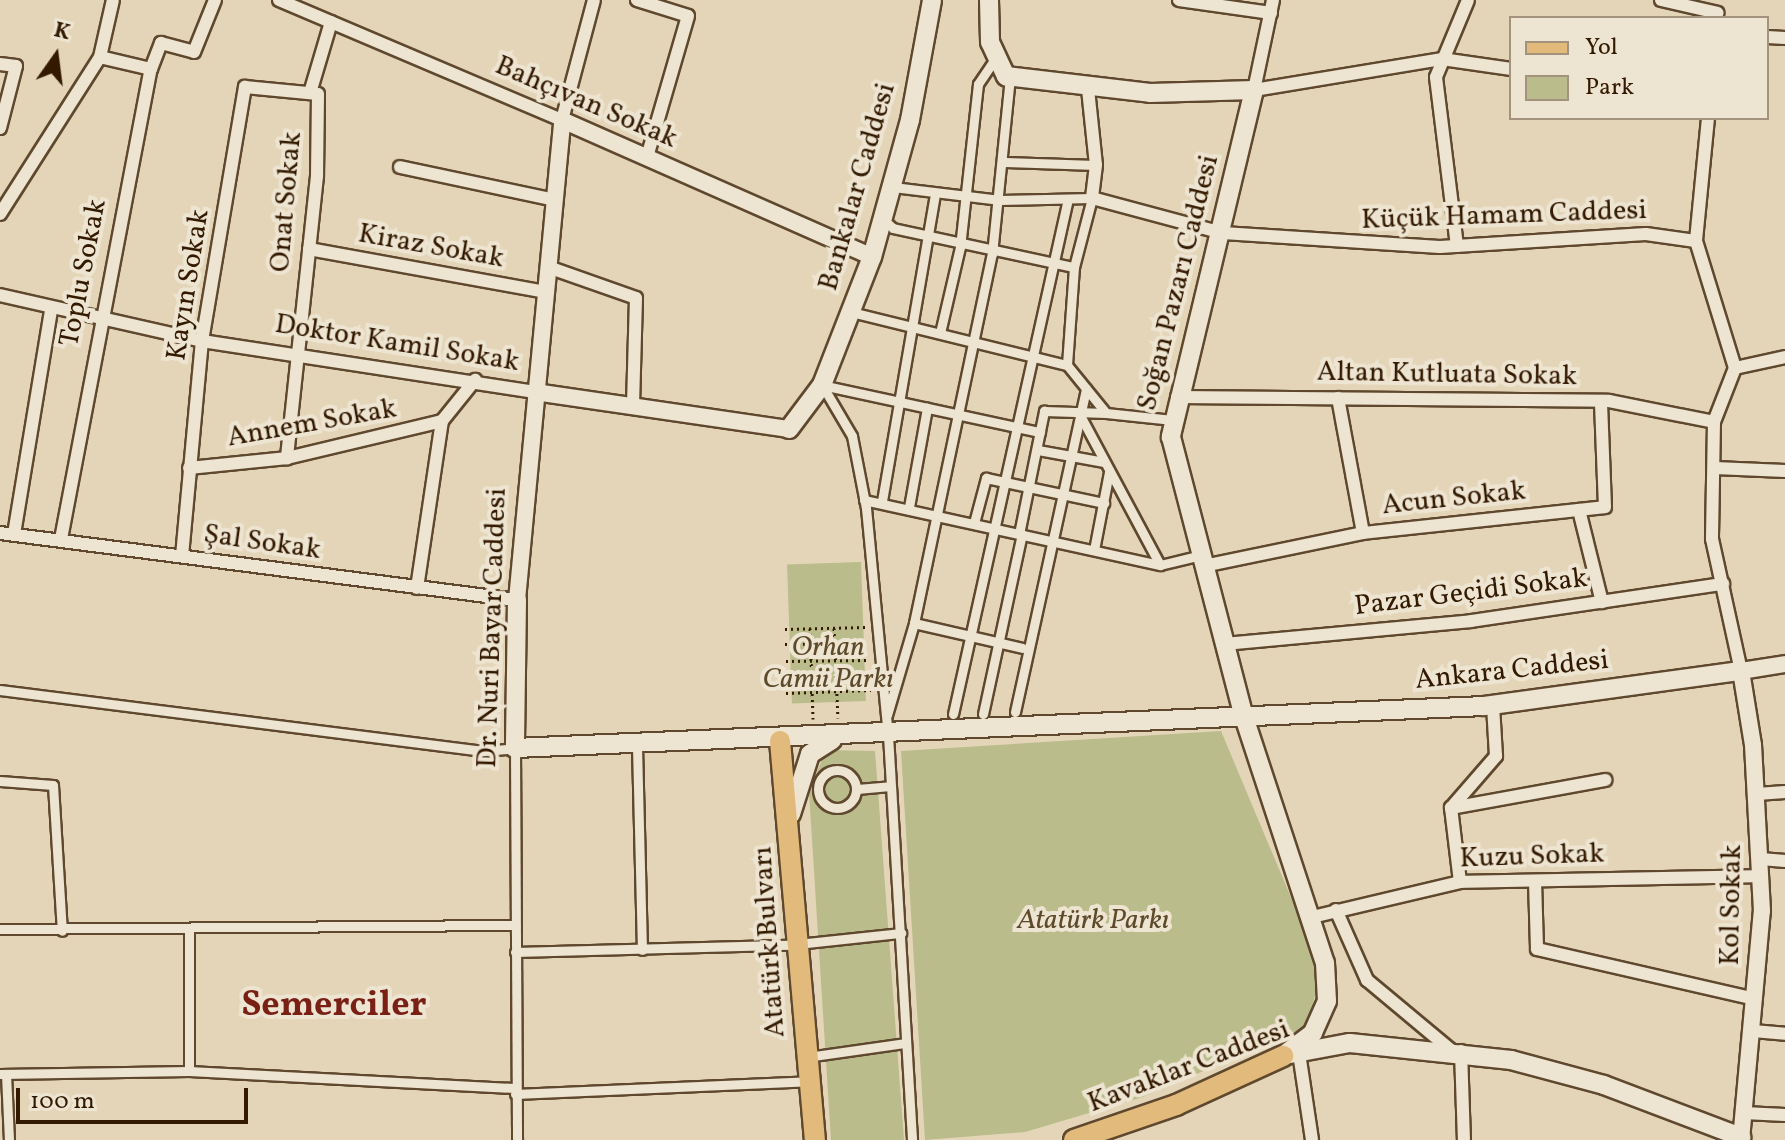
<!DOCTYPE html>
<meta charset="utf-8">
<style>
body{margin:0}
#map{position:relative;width:1785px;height:1140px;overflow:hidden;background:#e4d5b8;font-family:Vollkorn,serif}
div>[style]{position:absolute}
.green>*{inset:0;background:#babc8b;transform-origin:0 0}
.path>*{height:3px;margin-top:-1.5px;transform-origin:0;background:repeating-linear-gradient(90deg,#331900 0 2px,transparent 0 6px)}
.roads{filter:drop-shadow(2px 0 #5f482e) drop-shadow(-2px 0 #5f482e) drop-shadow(0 2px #5f482e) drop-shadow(0 -2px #5f482e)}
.pedestrian>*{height:9px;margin:-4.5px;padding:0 4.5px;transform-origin:4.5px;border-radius:4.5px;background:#ede4d1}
.pedestrian>.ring{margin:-4.5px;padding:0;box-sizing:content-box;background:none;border:9px solid #ede4d1;border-radius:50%}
.minor>*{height:12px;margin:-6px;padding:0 6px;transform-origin:6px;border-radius:6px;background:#ede4d1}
.tertiary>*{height:16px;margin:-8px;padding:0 8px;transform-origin:8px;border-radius:8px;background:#ede4d1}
.secondary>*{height:18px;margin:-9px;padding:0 9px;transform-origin:9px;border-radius:9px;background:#ede4d1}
.primary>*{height:20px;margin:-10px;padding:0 10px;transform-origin:10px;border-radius:10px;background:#e2ba7c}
span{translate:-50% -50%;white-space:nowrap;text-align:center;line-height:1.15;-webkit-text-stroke:8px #ede4d1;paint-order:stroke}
.street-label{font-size:28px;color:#331900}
.park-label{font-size:28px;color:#5c4a2a;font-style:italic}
.district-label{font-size:36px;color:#7a1f14;font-weight:700}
.legend{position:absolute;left:1509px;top:16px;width:260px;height:104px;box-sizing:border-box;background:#ede4d1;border:2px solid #a3937d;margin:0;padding:10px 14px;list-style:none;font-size:24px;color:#331900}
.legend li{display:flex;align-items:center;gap:16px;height:40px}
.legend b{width:40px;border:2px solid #a3937d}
.north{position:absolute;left:16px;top:16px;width:80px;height:80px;-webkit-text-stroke:6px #ede4d1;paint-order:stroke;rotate:14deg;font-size:22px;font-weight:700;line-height:32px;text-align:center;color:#331900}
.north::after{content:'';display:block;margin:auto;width:28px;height:36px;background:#331900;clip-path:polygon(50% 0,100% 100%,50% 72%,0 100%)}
.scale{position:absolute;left:16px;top:1088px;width:232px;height:36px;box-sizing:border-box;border:4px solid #331900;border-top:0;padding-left:10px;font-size:24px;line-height:28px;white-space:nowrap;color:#331900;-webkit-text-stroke:6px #ede4d1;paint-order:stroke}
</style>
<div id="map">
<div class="green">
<div style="left:861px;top:562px;width:139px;height:74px;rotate:88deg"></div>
<div style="clip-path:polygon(1221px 731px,1321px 969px,1308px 1026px,1143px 1097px,1025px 1132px,925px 1140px,901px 751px)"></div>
<div style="clip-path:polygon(826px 750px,875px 751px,904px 1140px,831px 1140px,809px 792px)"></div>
</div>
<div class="path">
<div style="left:810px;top:628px;width:91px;rotate:88.1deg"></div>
<div style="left:834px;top:628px;width:90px;rotate:87.5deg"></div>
<div style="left:785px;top:629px;width:82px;rotate:-1.4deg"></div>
<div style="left:785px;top:644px;width:84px;rotate:-0.7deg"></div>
<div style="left:786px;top:661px;width:84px;rotate:-0.7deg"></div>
<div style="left:786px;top:676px;width:84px;rotate:-0.7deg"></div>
<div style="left:786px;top:693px;width:85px;rotate:-2deg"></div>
</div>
<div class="roads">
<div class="pedestrian">
<div style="left:1005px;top:162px;width:91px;rotate:1.9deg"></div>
<div style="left:893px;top:187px;width:108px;rotate:6.9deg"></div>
<div style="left:1000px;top:200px;width:92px;rotate:-1.2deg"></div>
<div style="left:1092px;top:198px;width:71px;rotate:104.6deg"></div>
<div style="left:1074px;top:267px;width:98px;rotate:94.1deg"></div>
<div style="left:1067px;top:365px;width:62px;rotate:50.9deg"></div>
<div style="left:1106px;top:413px;width:67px;rotate:6deg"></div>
<div style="left:884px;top:220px;width:12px;rotate:42deg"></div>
<div style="left:893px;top:228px;width:185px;rotate:12.2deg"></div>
<div style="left:851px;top:312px;width:222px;rotate:13.8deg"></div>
<div style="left:940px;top:333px;width:88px;rotate:-76.9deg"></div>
<div style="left:960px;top:247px;width:164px;rotate:-83.7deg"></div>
<div style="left:978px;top:84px;width:32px;rotate:-56deg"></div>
<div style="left:822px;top:385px;width:59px;rotate:59.5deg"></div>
<div style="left:852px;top:436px;width:73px;rotate:79deg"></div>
<div style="left:866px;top:508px;width:228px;rotate:84.5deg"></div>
<div style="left:888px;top:735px;width:406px;rotate:86.6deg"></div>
<div style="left:822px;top:385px;width:223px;rotate:12.2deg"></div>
<div style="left:1081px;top:417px;width:168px;rotate:61.9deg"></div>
<div style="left:1038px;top:450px;width:67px;rotate:10.3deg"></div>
<div style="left:864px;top:500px;width:303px;rotate:12.4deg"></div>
<div style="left:1160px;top:565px;width:42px;rotate:-13.7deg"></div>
<div style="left:882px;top:501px;width:312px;rotate:-80.2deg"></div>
<div style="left:909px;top:507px;width:101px;rotate:-79.7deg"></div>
<div style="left:974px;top:523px;width:47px;rotate:-75.1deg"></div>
<div style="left:986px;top:478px;width:121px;rotate:12deg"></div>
<div style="left:1019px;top:534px;width:126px;rotate:-78.5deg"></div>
<div style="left:1044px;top:411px;width:62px;rotate:1.8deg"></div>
<div style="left:1094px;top:550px;width:79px;rotate:-79.1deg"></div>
<div style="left:914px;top:623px;width:111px;rotate:13deg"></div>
<div style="left:0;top:690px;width:487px;rotate:7.2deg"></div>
<div style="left:483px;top:751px;width:32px;rotate:-5deg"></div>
<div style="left:515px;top:748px;width:392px;rotate:89.7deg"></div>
<div style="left:1015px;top:712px;width:331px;rotate:-77.6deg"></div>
<div style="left:953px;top:714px;width:524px;rotate:-77.42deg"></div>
<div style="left:983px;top:714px;width:184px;rotate:-77.8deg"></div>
<div style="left:887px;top:715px;width:96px;rotate:-73.6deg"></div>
<div style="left:914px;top:623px;width:377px;rotate:-78.1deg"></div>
<div style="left:992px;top:254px;width:178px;rotate:-84.2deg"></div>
<div style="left:637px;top:746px;width:204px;rotate:88.6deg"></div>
<div class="ring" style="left:818px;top:770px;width:29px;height:29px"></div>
<div style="left:0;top:781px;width:53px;rotate:4.3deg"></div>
<div style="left:53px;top:785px;width:146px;rotate:86.5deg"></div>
<div style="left:857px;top:789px;width:33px;rotate:-5deg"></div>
<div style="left:0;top:929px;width:514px;rotate:-0.45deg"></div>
<div style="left:515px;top:952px;width:273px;rotate:-1.5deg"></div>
<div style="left:788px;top:945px;width:114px;rotate:-6.1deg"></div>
<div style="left:807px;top:1057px;width:99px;rotate:-8.1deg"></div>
<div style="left:189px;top:1071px;width:143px;rotate:-90deg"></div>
<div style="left:0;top:1074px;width:189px;rotate:-0.9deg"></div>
<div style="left:189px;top:1071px;width:326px;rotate:3deg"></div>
<div style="left:6px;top:1074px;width:66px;rotate:87.4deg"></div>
<div style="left:515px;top:1094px;width:294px;rotate:-2.5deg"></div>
</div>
<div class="minor">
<div style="left:279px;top:0;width:307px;rotate:23deg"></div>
<div style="left:562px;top:120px;width:124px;rotate:-75.1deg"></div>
<div style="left:637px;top:0;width:53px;rotate:17.4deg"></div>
<div style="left:688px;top:16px;width:147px;rotate:106.2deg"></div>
<div style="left:1179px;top:0;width:93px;rotate:8deg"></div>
<div style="left:1273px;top:0;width:92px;rotate:101.9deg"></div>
<div style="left:1254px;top:90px;width:191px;rotate:-9.4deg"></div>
<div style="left:1442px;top:59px;width:70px;rotate:8.2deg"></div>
<div style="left:1661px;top:0;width:58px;rotate:12.8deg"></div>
<div style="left:1767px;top:37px;width:18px;rotate:3deg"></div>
<div style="left:0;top:64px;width:16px;rotate:7deg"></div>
<div style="left:16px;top:66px;width:64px;rotate:104.5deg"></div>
<div style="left:151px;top:69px;width:28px;rotate:-69deg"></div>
<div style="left:161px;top:43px;width:34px;rotate:15deg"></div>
<div style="left:194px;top:52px;width:56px;rotate:-68deg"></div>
<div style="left:1088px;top:89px;width:76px;rotate:84deg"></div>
<div style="left:1096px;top:165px;width:33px;rotate:97deg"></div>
<div style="left:1092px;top:198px;width:136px;rotate:15deg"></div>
<div style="left:1223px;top:233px;width:217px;rotate:3.7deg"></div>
<div style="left:1440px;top:247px;width:206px;rotate:-3.6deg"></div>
<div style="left:1646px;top:234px;width:50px;rotate:8deg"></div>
<div style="left:310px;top:93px;width:74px;rotate:-73.5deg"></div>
<div style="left:1708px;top:118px;width:124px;rotate:95.6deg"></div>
<div style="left:1696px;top:241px;width:133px;rotate:72.9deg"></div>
<div style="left:1735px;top:368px;width:58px;rotate:111.3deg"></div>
<div style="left:1714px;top:422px;width:117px;rotate:91deg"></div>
<div style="left:1712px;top:539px;width:135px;rotate:77.6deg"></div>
<div style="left:400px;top:167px;width:158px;rotate:12deg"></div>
<div style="left:0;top:214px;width:186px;rotate:-57.5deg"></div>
<div style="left:100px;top:57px;width:58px;rotate:-77.2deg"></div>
<div style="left:1457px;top:246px;width:170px;rotate:-97.1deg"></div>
<div style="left:1436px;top:77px;width:83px;rotate:-67.4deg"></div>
<div style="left:309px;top:249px;width:240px;rotate:10.3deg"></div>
<div style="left:548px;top:267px;width:93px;rotate:19.4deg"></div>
<div style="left:636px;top:298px;width:108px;rotate:91.6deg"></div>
<div style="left:0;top:295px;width:207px;rotate:12.8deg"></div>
<div style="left:202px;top:341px;width:337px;rotate:8.7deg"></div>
<div style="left:1735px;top:368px;width:51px;rotate:-12.4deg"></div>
<div style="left:1177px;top:397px;width:432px;rotate:0.5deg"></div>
<div style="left:1609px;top:401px;width:107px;rotate:11.3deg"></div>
<div style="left:1338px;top:398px;width:137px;rotate:79.5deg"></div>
<div style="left:442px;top:421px;width:53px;rotate:-51.2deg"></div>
<div style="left:189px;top:468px;width:99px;rotate:-5.8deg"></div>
<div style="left:287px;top:458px;width:159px;rotate:-13.4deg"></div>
<div style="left:1715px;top:468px;width:70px;rotate:2.5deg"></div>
<div style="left:1579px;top:510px;width:95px;rotate:76deg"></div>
<div style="left:0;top:533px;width:521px;rotate:7.38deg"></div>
<div style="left:14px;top:534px;width:226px;rotate:-80.6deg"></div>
<div style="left:61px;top:539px;width:479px;rotate:-79.2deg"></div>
<div style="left:151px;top:69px;width:52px;rotate:-166.8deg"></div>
<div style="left:182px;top:556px;width:216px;rotate:-84.7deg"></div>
<div style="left:202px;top:341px;width:258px;rotate:-80.4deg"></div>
<div style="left:245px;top:87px;width:73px;rotate:5.5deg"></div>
<div style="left:318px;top:94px;width:82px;rotate:90.7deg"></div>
<div style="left:317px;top:176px;width:284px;rotate:96.1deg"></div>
<div style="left:1204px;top:566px;width:162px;rotate:-11.7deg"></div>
<div style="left:1363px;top:533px;width:243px;rotate:-6.1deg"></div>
<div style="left:1605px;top:507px;width:106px;rotate:-92.2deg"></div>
<div style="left:417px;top:588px;width:169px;rotate:-81.5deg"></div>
<div style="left:1225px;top:644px;width:247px;rotate:-5.3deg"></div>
<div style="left:1471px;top:621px;width:255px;rotate:-8.4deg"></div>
<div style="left:1757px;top:794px;width:28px;rotate:-4deg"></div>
<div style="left:1451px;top:808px;width:69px;rotate:-49.1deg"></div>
<div style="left:1496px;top:756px;width:51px;rotate:-93.4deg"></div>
<div style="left:1761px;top:859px;width:24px;rotate:5deg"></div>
<div style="left:1535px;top:881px;width:68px;rotate:88.3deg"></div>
<div style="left:1537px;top:949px;width:224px;rotate:12.9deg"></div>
<div style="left:1460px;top:882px;width:75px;rotate:-96.9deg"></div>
<div style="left:1451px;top:808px;width:157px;rotate:-10.3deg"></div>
<div style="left:1336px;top:910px;width:77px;rotate:66.1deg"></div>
<div style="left:1367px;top:980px;width:109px;rotate:39.8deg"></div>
<div style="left:1308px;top:918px;width:156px;rotate:-13.3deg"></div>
<div style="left:1460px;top:882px;width:301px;rotate:-1.1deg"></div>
<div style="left:1753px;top:1031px;width:32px;rotate:5deg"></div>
<div style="left:1461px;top:1051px;width:89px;rotate:88.1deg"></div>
<div style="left:1299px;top:1053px;width:88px;rotate:81.5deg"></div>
<div style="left:1744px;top:1113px;width:41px;rotate:2.8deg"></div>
</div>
<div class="tertiary">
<div style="left:535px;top:392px;width:257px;rotate:8.3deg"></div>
<div style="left:517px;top:600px;width:482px;rotate:-84.6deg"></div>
<div style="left:562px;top:120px;width:339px;rotate:23.8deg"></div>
<div style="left:1741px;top:1140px;width:230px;rotate:-84.8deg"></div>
<div style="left:1762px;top:911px;width:166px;rotate:-93.1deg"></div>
<div style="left:1753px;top:745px;width:75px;rotate:-99.2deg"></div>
<div style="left:1741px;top:671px;width:45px;rotate:-9deg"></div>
</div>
<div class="secondary">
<div style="left:989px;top:0;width:42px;rotate:88.6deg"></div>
<div style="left:990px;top:42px;width:38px;rotate:65deg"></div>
<div style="left:1006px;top:76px;width:145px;rotate:6.7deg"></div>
<div style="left:1150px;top:93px;width:104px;rotate:-1.7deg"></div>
<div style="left:1254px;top:90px;width:357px;rotate:103.5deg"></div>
<div style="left:1171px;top:437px;width:289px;rotate:75.4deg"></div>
<div style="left:1244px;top:717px;width:259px;rotate:71.8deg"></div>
<div style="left:1325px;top:963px;width:38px;rotate:87deg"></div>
<div style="left:1327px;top:1001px;width:35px;rotate:114deg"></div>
<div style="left:1313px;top:1033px;width:38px;rotate:143deg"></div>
<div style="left:789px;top:429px;width:55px;rotate:-53.1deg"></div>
<div style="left:822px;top:385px;width:137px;rotate:-68.7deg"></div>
<div style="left:872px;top:257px;width:142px;rotate:-74.5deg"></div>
<div style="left:910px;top:120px;width:122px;rotate:-79.6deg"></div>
<div style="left:517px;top:600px;width:148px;rotate:90.8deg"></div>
<div style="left:515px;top:748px;width:970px;rotate:-2.48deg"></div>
<div style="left:1484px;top:706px;width:259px;rotate:-7.8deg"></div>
<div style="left:791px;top:814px;width:63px;rotate:-72.4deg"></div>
<div style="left:810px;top:754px;width:26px;rotate:-32deg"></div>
<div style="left:1285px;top:1055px;width:66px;rotate:-10.5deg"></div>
<div style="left:1350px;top:1043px;width:162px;rotate:6deg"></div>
<div style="left:1511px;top:1060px;width:96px;rotate:15deg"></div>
<div style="left:1604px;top:1085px;width:147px;rotate:20.8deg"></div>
</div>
<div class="primary">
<div style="left:780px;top:741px;width:401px;rotate:85deg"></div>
<div style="left:1074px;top:1140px;width:108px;rotate:-18.9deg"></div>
<div style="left:1176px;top:1105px;width:118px;rotate:-24.6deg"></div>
</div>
</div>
<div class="street-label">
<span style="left:586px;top:103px;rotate:23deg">Bahçıvan Sokak</span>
<span style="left:858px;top:187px;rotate:-74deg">Bankalar Caddesi</span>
<span style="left:287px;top:202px;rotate:-85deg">Onat Sokak</span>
<span style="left:1504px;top:216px;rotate:-2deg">Küçük Hamam Caddesi</span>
<span style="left:431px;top:247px;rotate:10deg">Kiraz Sokak</span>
<span style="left:84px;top:273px;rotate:-79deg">Toplu Sokak</span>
<span style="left:1179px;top:283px;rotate:-76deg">Soğan Pazarı Caddesi</span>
<span style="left:189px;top:285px;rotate:-81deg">Kayın Sokak</span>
<span style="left:397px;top:344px;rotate:9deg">Doktor Kamil Sokak</span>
<span style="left:1447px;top:375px;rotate:1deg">Altan Kutluata Sokak</span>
<span style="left:312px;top:424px;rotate:-10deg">Annem Sokak</span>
<span style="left:1454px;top:499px;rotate:-6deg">Acun Sokak</span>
<span style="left:262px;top:543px;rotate:8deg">Şal Sokak</span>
<span style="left:1471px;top:593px;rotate:-7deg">Pazar Geçidi Sokak</span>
<span style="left:493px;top:628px;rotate:-88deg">Dr. Nuri Bayar Caddesi</span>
<span style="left:1512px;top:671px;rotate:-6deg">Ankara Caddesi</span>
<span style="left:1532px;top:857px;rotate:-2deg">Kuzu Sokak</span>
<span style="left:1732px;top:905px;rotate:-89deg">Kol Sokak</span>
<span style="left:770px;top:942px;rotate:-94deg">Atatürk Bulvarı</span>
<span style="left:1189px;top:1067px;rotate:-21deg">Kavaklar Caddesi</span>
</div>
<div class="park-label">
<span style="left:828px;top:664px">Orhan<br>Camii Parkı</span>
<span style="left:1093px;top:921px">Atatürk Parkı</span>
</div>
<div class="district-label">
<span style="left:334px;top:1007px">Semerciler</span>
</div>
<ul class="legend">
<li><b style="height:10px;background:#e2ba7c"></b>Yol</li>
<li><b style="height:22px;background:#babc8b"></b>Park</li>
</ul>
<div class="north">K</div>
<div class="scale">100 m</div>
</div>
